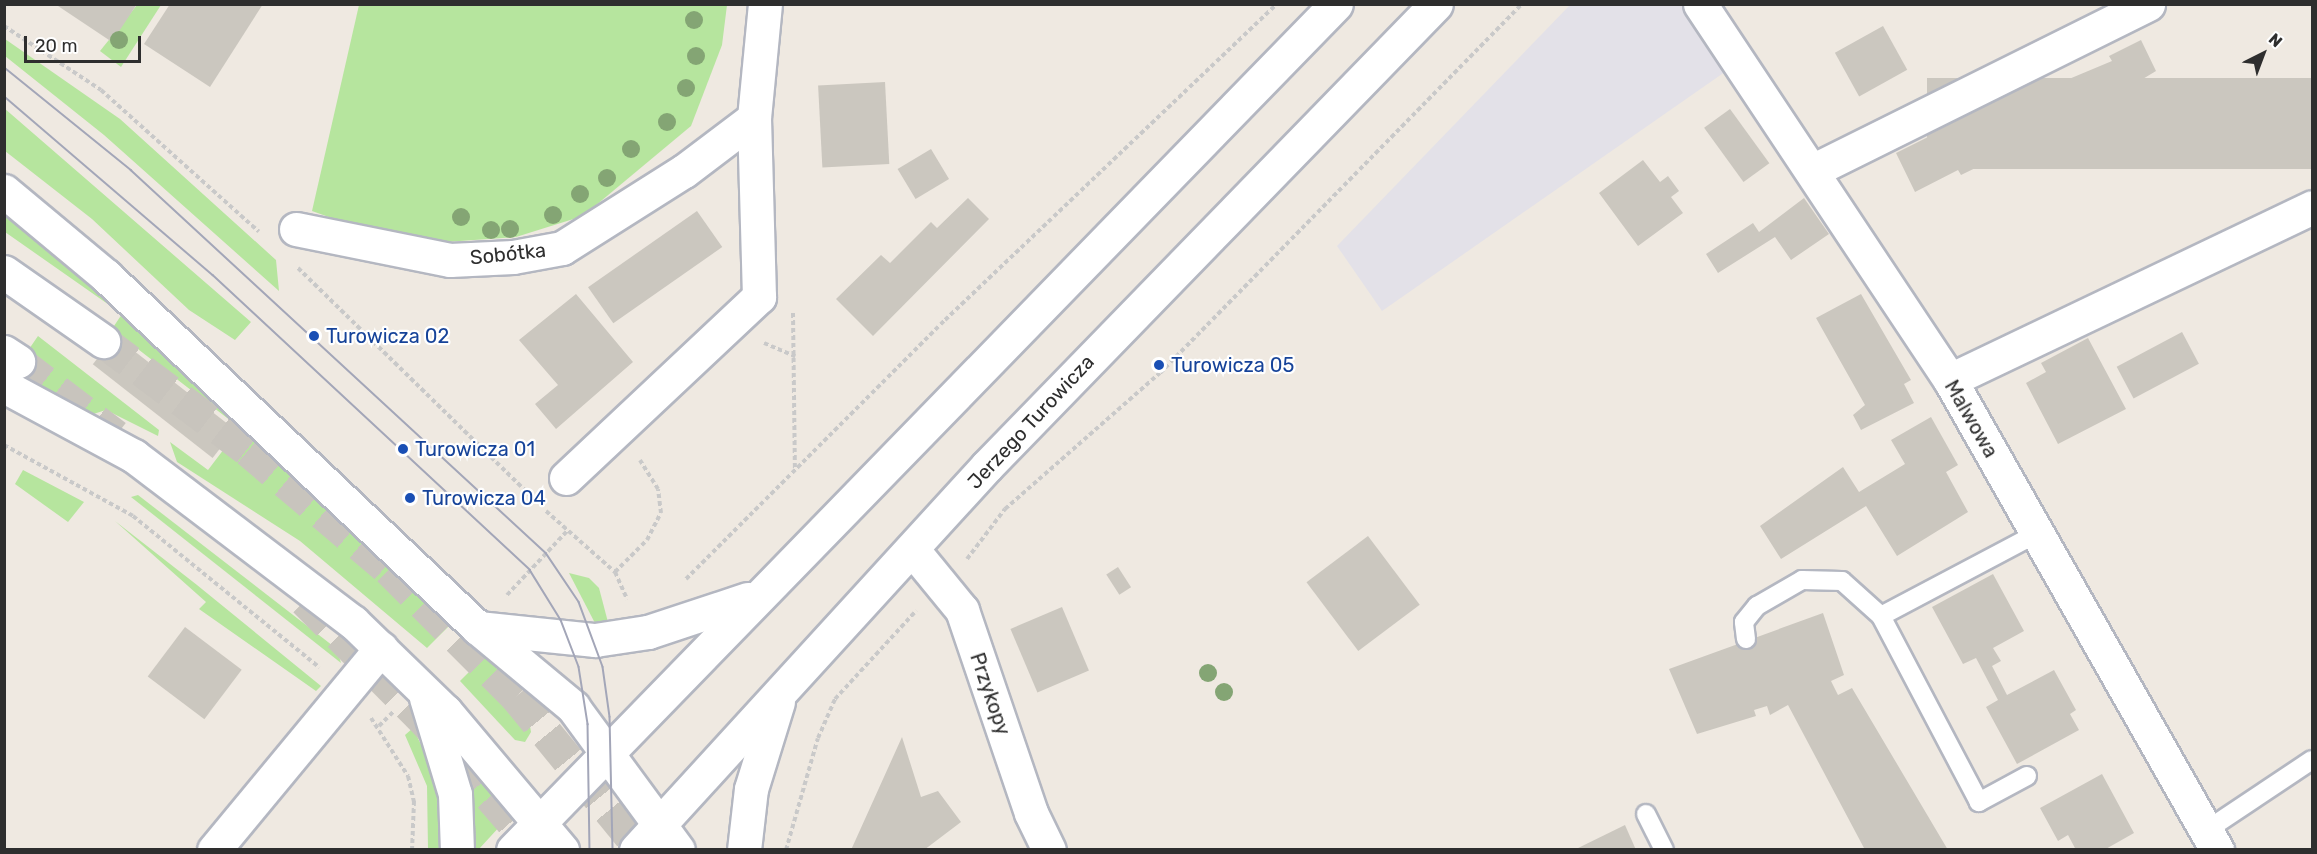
<!DOCTYPE html>
<meta charset="utf-8">
<style>
body{margin:0}
#map{position:relative;width:2317px;height:854px;overflow:hidden;background:#efe9e1;font-family:Rubik,sans-serif}
div>[style]{position:absolute}
.industrial>*{inset:0;background:#e3e1e8}
.green>*{inset:0;background:#b6e59e}
.building>*{inset:0;background:#cbc7bf;transform-origin:0 0}
.secondary-tunnel>*{height:33px;margin-top:-16.5px;transform-origin:0;background:repeating-linear-gradient(90deg,#c8c4bd 0 33px,transparent 0 49px)}
.path>*{height:4px;margin-top:-2px;transform-origin:0;background:repeating-linear-gradient(90deg,#c9c9c9 0 4.5px,transparent 0 7.5px)}
.roads{filter:drop-shadow(2px 0 #b4b7c1) drop-shadow(-2px 0 #b4b7c1) drop-shadow(0 2px #b4b7c1) drop-shadow(0 -2px #b4b7c1)}
.service>*{height:18px;margin:-9px;padding:0 9px;transform-origin:9px;border-radius:9px;background:#fff}
.minor>*{height:33px;margin:-16.5px;padding:0 16.5px;transform-origin:16.5px;border-radius:16.5px;background:#fff}
.secondary>*{height:33px;margin:-16.5px;padding:0 16.5px;transform-origin:16.5px;border-radius:16.5px;background:#fff}
.tram>*{height:1.5px;margin:-0.75px;padding:0 0.75px;transform-origin:0.75px;border-radius:0.75px;background:#a3a6b8}
.trees>*{width:18px;height:18px;margin:-9px;border-radius:50%;background:#84a574}
.dots>*{width:16px;height:16px;translate:-50% -50%;box-sizing:border-box;border:3px solid #fff;border-radius:50%}
span{translate:-50% -50%;white-space:nowrap;text-align:center;line-height:1.15;-webkit-text-stroke:4.5px #fff;paint-order:stroke}
.street-label{font-size:20px;color:#2e2e2e}
.transit-label{font-size:20px;color:#164399}
.left{translate:0 -50%;text-align:left}
.frame{position:absolute;inset:0;border:6px solid #2e2e2e;pointer-events:none}
.north{position:absolute;left:2233px;top:24px;width:60px;height:60px;-webkit-text-stroke:4px #fff;paint-order:stroke;rotate:42deg;font-size:16px;font-weight:700;line-height:24px;text-align:center;color:#2e2e2e}
.north::after{content:'';display:block;margin:auto;width:21px;height:27px;background:#2e2e2e;clip-path:polygon(50% 0,100% 100%,50% 72%,0 100%)}
.scale{position:absolute;left:24px;top:36px;width:117px;height:27px;box-sizing:border-box;border:3px solid #2e2e2e;border-top:0;padding-left:8px;font-size:18px;line-height:21px;white-space:nowrap;color:#2e2e2e;-webkit-text-stroke:4px #fff;paint-order:stroke}
</style>
<div id="map">
<div class="industrial">
<div style="clip-path:polygon(1570px 5px,1682px 5px,1732px 67px,1382px 311px,1337px 246px)"></div>
</div>
<div class="green">
<div style="clip-path:polygon(137px 5px,161px 5px,121px 67px,100px 51px)"></div>
<div style="clip-path:polygon(359px 5px,727px 5px,722px 45px,691px 126px,583px 216px,516px 237px,431px 243px,365px 230px,312px 211px)"></div>
<div style="clip-path:polygon(5px 39px,120px 119px,276px 260px,279px 291px,104px 135px,5px 56px)"></div>
<div style="clip-path:polygon(4px 108px,251px 322px,235px 340px,189px 310px,92px 219px,5px 151px)"></div>
<div style="clip-path:polygon(4px 206px,16px 214px,453px 622px,427px 648px,300px 541px,177px 462px,170px 442px,208px 470px,240px 428px,112px 329px,122px 314px,5px 232px)"></div>
<div style="clip-path:polygon(38px 336px,159px 430px,158px 436px,106px 410px,87px 416px,9px 378px)"></div>
<div style="clip-path:polygon(23px 470px,84px 502px,68px 522px,15px 484px)"></div>
<div style="clip-path:polygon(138px 495px,337px 649px,341px 663px,131px 497px)"></div>
<div style="clip-path:polygon(115px 521px,197px 585px,321px 686px,316px 691px,199px 609px,206px 602px)"></div>
<div style="clip-path:polygon(569px 573px,589px 578px,599px 588px,609px 626px,597px 627px)"></div>
<div style="clip-path:polygon(487px 654px,528px 715px,531px 732px,525px 742px,515px 740px,460px 681px)"></div>
<div style="clip-path:polygon(413px 728px,437px 778px,439px 849px,428px 849px,427px 786px,405px 735px)"></div>
<div style="clip-path:polygon(463px 756px,512px 813px,479px 849px,473px 849px,474px 807px)"></div>
</div>
<div class="building">
<div style="clip-path:polygon(55px 4px,137px 4px,112px 42px)"></div>
<div style="clip-path:polygon(170px 4px,263px 4px,210px 87px,144px 44px)"></div>
<div style="left:1883px;top:26px;width:50px;height:55px;rotate:61deg"></div>
<div style="clip-path:polygon(2141px 40px,2156px 71px,2098px 106px,2082px 114px,2079px 109px,1994px 152px,1996px 158px,1961px 175px,1958px 170px,1915px 192px,1896px 153px,1930px 136px,1933px 142px,1946px 136px,1949px 141px,2021px 99px,2112px 61px,2109px 56px)"></div>
<div style="left:2312px;top:78px;width:91px;height:385px;rotate:90deg"></div>
<div style="left:885px;top:82px;width:82px;height:67px;rotate:87deg"></div>
<div style="left:1730px;top:109px;width:67px;height:32px;rotate:54deg"></div>
<div style="left:931px;top:149px;width:35px;height:39px;rotate:59deg"></div>
<div style="clip-path:polygon(1643px 160px,1660px 182px,1668px 176px,1679px 191px,1671px 197px,1683px 213px,1638px 246px,1599px 193px)"></div>
<div style="clip-path:polygon(968px 198px,989px 219px,873px 336px,836px 299px,881px 255px,890px 263px,931px 222px,937px 228px)"></div>
<div style="clip-path:polygon(1804px 198px,1829px 234px,1791px 260px,1775px 237px,1718px 273px,1706px 254px,1753px 223px,1759px 232px)"></div>
<div style="left:697px;top:211px;width:44px;height:133px;rotate:55deg"></div>
<div style="clip-path:polygon(576px 294px,633px 362px,556px 429px,535px 404px,558px 385px,519px 340px)"></div>
<div style="clip-path:polygon(1861px 294px,1911px 380px,1904px 384px,1914px 403px,1861px 430px,1853px 415px,1865px 405px,1816px 318px)"></div>
<div style="left:2182px;top:332px;width:36px;height:74px;rotate:62deg"></div>
<div style="left:115px;top:336px;width:152px;height:36px;rotate:38deg"></div>
<div style="clip-path:polygon(2088px 338px,2126px 409px,2058px 444px,2026px 383px,2046px 372px,2041px 363px)"></div>
<div style="clip-path:polygon(1931px 417px,1958px 465px,1946px 472px,1968px 512px,1897px 556px,1866px 506px,1781px 559px,1760px 526px,1843px 467px,1859px 492px,1905px 464px,1891px 440px)"></div>
<div style="left:1368px;top:536px;width:86px;height:77px;rotate:53deg"></div>
<div style="left:1118px;top:567px;width:24px;height:14px;rotate:57deg"></div>
<div style="clip-path:polygon(1993px 574px,2024px 631px,1993px 648px,2001px 661px,1992px 666px,2007px 695px,2054px 670px,2076px 710px,2070px 714px,2079px 730px,2017px 764px,1986px 707px,1998px 700px,1976px 658px,1963px 664px,1932px 607px)"></div>
<div style="left:1062px;top:607px;width:69px;height:56px;rotate:67deg"></div>
<div style="clip-path:polygon(1823px 613px,1844px 675px,1831px 681px,1838px 695px,1852px 688px,1948px 850px,1864px 848px,1788px 705px,1770px 715px,1767px 706px,1754px 710px,1756px 716px,1697px 734px,1669px 669px)"></div>
<div style="left:185px;top:627px;width:71px;height:62px;rotate:37deg"></div>
<div style="clip-path:polygon(902px 737px,921px 797px,938px 791px,961px 822px,924px 850px,851px 850px)"></div>
<div style="clip-path:polygon(2102px 774px,2134px 833px,2104px 850px,2076px 850px,2068px 835px,2058px 841px,2040px 808px)"></div>
<div style="clip-path:polygon(1625px 825px,1636px 850px,1574px 850px)"></div>
</div>
<div class="secondary-tunnel">
<div style="left:103px;top:341px;width:181px;rotate:36.9deg"></div>
<div style="left:248px;top:450px;width:185px;rotate:40.2deg"></div>
<div style="left:389px;top:569px;width:180px;rotate:45deg"></div>
<div style="left:516px;top:696px;width:199px;rotate:50.7deg"></div>
<div style="left:18px;top:361px;width:123px;rotate:37.4deg"></div>
<div style="left:305px;top:600px;width:172px;rotate:45.2deg"></div>
<div style="left:426px;top:722px;width:169px;rotate:49.1deg"></div>
</div>
<div class="path">
<div style="left:4px;top:26px;width:116px;rotate:33.4deg"></div>
<div style="left:101px;top:90px;width:212px;rotate:41.9deg"></div>
<div style="left:298px;top:268px;width:330px;rotate:44.4deg"></div>
<div style="left:793px;top:313px;width:155px;rotate:89.3deg"></div>
<div style="left:764px;top:343px;width:34px;rotate:23deg"></div>
<div style="left:4px;top:445px;width:147px;rotate:28.8deg"></div>
<div style="left:133px;top:516px;width:240px;rotate:39.1deg"></div>
<div style="left:546px;top:511px;width:92px;rotate:41.5deg"></div>
<div style="left:615px;top:572px;width:30px;rotate:66deg"></div>
<div style="left:967px;top:559px;width:63px;rotate:-52.8deg"></div>
<div style="left:1005px;top:509px;width:206px;rotate:-41.3deg"></div>
<div style="left:1160px;top:373px;width:517px;rotate:-45.55deg"></div>
<div style="left:615px;top:572px;width:45px;rotate:-45deg"></div>
<div style="left:647px;top:540px;width:30px;rotate:-63deg"></div>
<div style="left:661px;top:513px;width:24px;rotate:-97deg"></div>
<div style="left:658px;top:489px;width:34px;rotate:-122deg"></div>
<div style="left:686px;top:579px;width:366px;rotate:-45deg"></div>
<div style="left:945px;top:320px;width:458px;rotate:-43.6deg"></div>
<div style="left:507px;top:595px;width:88px;rotate:-46.8deg"></div>
<div style="left:371px;top:718px;width:69px;rotate:57.5deg"></div>
<div style="left:408px;top:776px;width:26px;rotate:77deg"></div>
<div style="left:414px;top:801px;width:49px;rotate:92.3deg"></div>
<div style="left:379px;top:726px;width:20px;rotate:-45deg"></div>
<div style="left:786px;top:850px;width:116px;rotate:-74.1deg"></div>
<div style="left:818px;top:738px;width:43px;rotate:-66.4deg"></div>
<div style="left:835px;top:699px;width:120px;rotate:-47.4deg"></div>
</div>
<div class="roads">
<div class="service">
<div style="left:1746px;top:639px;width:17px;rotate:-97deg"></div>
<div style="left:1744px;top:622px;width:21px;rotate:-51deg"></div>
<div style="left:1757px;top:606px;width:52px;rotate:-30deg"></div>
<div style="left:1802px;top:580px;width:40px;rotate:1.4deg"></div>
<div style="left:1842px;top:581px;width:52px;rotate:41.9deg"></div>
<div style="left:2027px;top:776px;width:55px;rotate:151.6deg"></div>
<div style="left:1979px;top:802px;width:210px;rotate:-117.8deg"></div>
<div style="left:1881px;top:616px;width:175px;rotate:-27.9deg"></div>
<div style="left:1646px;top:814px;width:40px;rotate:63.4deg"></div>
<div style="left:2207px;top:830px;width:126px;rotate:-33.7deg"></div>
</div>
<div class="minor">
<div style="left:1700px;top:4px;width:452px;rotate:56.4deg"></div>
<div style="left:1950px;top:380px;width:541px;rotate:60.4deg"></div>
<div style="left:1814px;top:170px;width:373px;rotate:-26.4deg"></div>
<div style="left:296px;top:229px;width:157px;rotate:11.4deg"></div>
<div style="left:450px;top:260px;width:63px;rotate:-2.7deg"></div>
<div style="left:513px;top:257px;width:50px;rotate:-10.4deg"></div>
<div style="left:562px;top:248px;width:144px;rotate:-32.3deg"></div>
<div style="left:684px;top:171px;width:88px;rotate:-37.1deg"></div>
<div style="left:1950px;top:380px;width:401px;rotate:-25.5deg"></div>
<div style="left:566px;top:478px;width:265px;rotate:-43.2deg"></div>
<div style="left:759px;top:297px;width:179px;rotate:-91.6deg"></div>
<div style="left:754px;top:118px;width:115px;rotate:-84.5deg"></div>
<div style="left:912px;top:549px;width:79px;rotate:50.7deg"></div>
<div style="left:962px;top:610px;width:214px;rotate:71.2deg"></div>
<div style="left:1031px;top:813px;width:41px;rotate:64.1deg"></div>
<div style="left:214px;top:850px;width:262px;rotate:-50.4deg"></div>
</div>
<div class="secondary">
<div style="left:4px;top:191px;width:133px;rotate:39.8deg"></div>
<div style="left:106px;top:276px;width:512px;rotate:43.42deg"></div>
<div style="left:478px;top:628px;width:124px;rotate:39.7deg"></div>
<div style="left:573px;top:707px;width:177px;rotate:53.7deg"></div>
<div style="left:4px;top:272px;width:121px;rotate:34.9deg"></div>
<div style="left:4px;top:352px;width:17px;rotate:33deg"></div>
<div style="left:4px;top:386px;width:148px;rotate:28.3deg"></div>
<div style="left:134px;top:456px;width:275px;rotate:37.2deg"></div>
<div style="left:353px;top:622px;width:128px;rotate:44.1deg"></div>
<div style="left:445px;top:711px;width:182px;rotate:49.9deg"></div>
<div style="left:478px;top:628px;width:118px;rotate:5.9deg"></div>
<div style="left:595px;top:640px;width:54px;rotate:-8.6deg"></div>
<div style="left:648px;top:632px;width:105px;rotate:-18.3deg"></div>
<div style="left:426px;top:698px;width:100px;rotate:73.2deg"></div>
<div style="left:455px;top:794px;width:56px;rotate:88deg"></div>
<div style="left:513px;top:850px;width:1180px;rotate:-45.79deg"></div>
<div style="left:636px;top:850px;width:520px;rotate:-47.57deg"></div>
<div style="left:987px;top:466px;width:644px;rotate:-45.82deg"></div>
<div style="left:744px;top:850px;width:61px;rotate:-83.5deg"></div>
<div style="left:751px;top:789px;width:91px;rotate:-72.8deg"></div>
</div>
</div>
<div class="tram">
<div style="left:4px;top:67px;width:164px;rotate:39deg"></div>
<div style="left:131px;top:170px;width:565px;rotate:42.7deg"></div>
<div style="left:546px;top:553px;width:59px;rotate:56deg"></div>
<div style="left:579px;top:602px;width:69px;rotate:69.7deg"></div>
<div style="left:603px;top:667px;width:50px;rotate:82deg"></div>
<div style="left:610px;top:717px;width:133px;rotate:88.7deg"></div>
<div style="left:4px;top:96px;width:275px;rotate:40.6deg"></div>
<div style="left:213px;top:275px;width:433px;rotate:42.9deg"></div>
<div style="left:530px;top:570px;width:59px;rotate:58.2deg"></div>
<div style="left:561px;top:620px;width:50px;rotate:69deg"></div>
<div style="left:579px;top:667px;width:58px;rotate:81deg"></div>
<div style="left:588px;top:724px;width:126px;rotate:89.1deg"></div>
</div>
<div class="trees">
<div style="left:694px;top:20px"></div>
<div style="left:119px;top:40px"></div>
<div style="left:696px;top:56px"></div>
<div style="left:686px;top:88px"></div>
<div style="left:667px;top:122px"></div>
<div style="left:631px;top:149px"></div>
<div style="left:607px;top:178px"></div>
<div style="left:580px;top:194px"></div>
<div style="left:553px;top:215px"></div>
<div style="left:461px;top:217px"></div>
<div style="left:510px;top:229px"></div>
<div style="left:491px;top:230px"></div>
<div style="left:1208px;top:673px"></div>
<div style="left:1224px;top:692px"></div>
</div>
<div class="dots">
<div style="left:314px;top:336px;background:#1a4fb4"></div>
<div style="left:1159px;top:365px;background:#1a4fb4"></div>
<div style="left:403px;top:449px;background:#1a4fb4"></div>
<div style="left:410px;top:498px;background:#1a4fb4"></div>
</div>
<div class="street-label">
<span style="left:508px;top:254px;rotate:-6deg">Sobótka</span>
<span style="left:1971px;top:419px;rotate:60deg">Malwowa</span>
<span style="left:1031px;top:422px;rotate:-47deg">Jerzego Turowicza</span>
<span style="left:990px;top:694px;rotate:71deg">Przykopy</span>
</div>
<div class="transit-label">
<span class="left" style="left:326px;top:336px">Turowicza 02</span>
<span class="left" style="left:1171px;top:365px">Turowicza 05</span>
<span class="left" style="left:415px;top:449px">Turowicza 01</span>
<span class="left" style="left:422px;top:498px">Turowicza 04</span>
</div>
<div class="frame"></div>
<div class="north">N</div>
<div class="scale">20 m</div>
</div>
